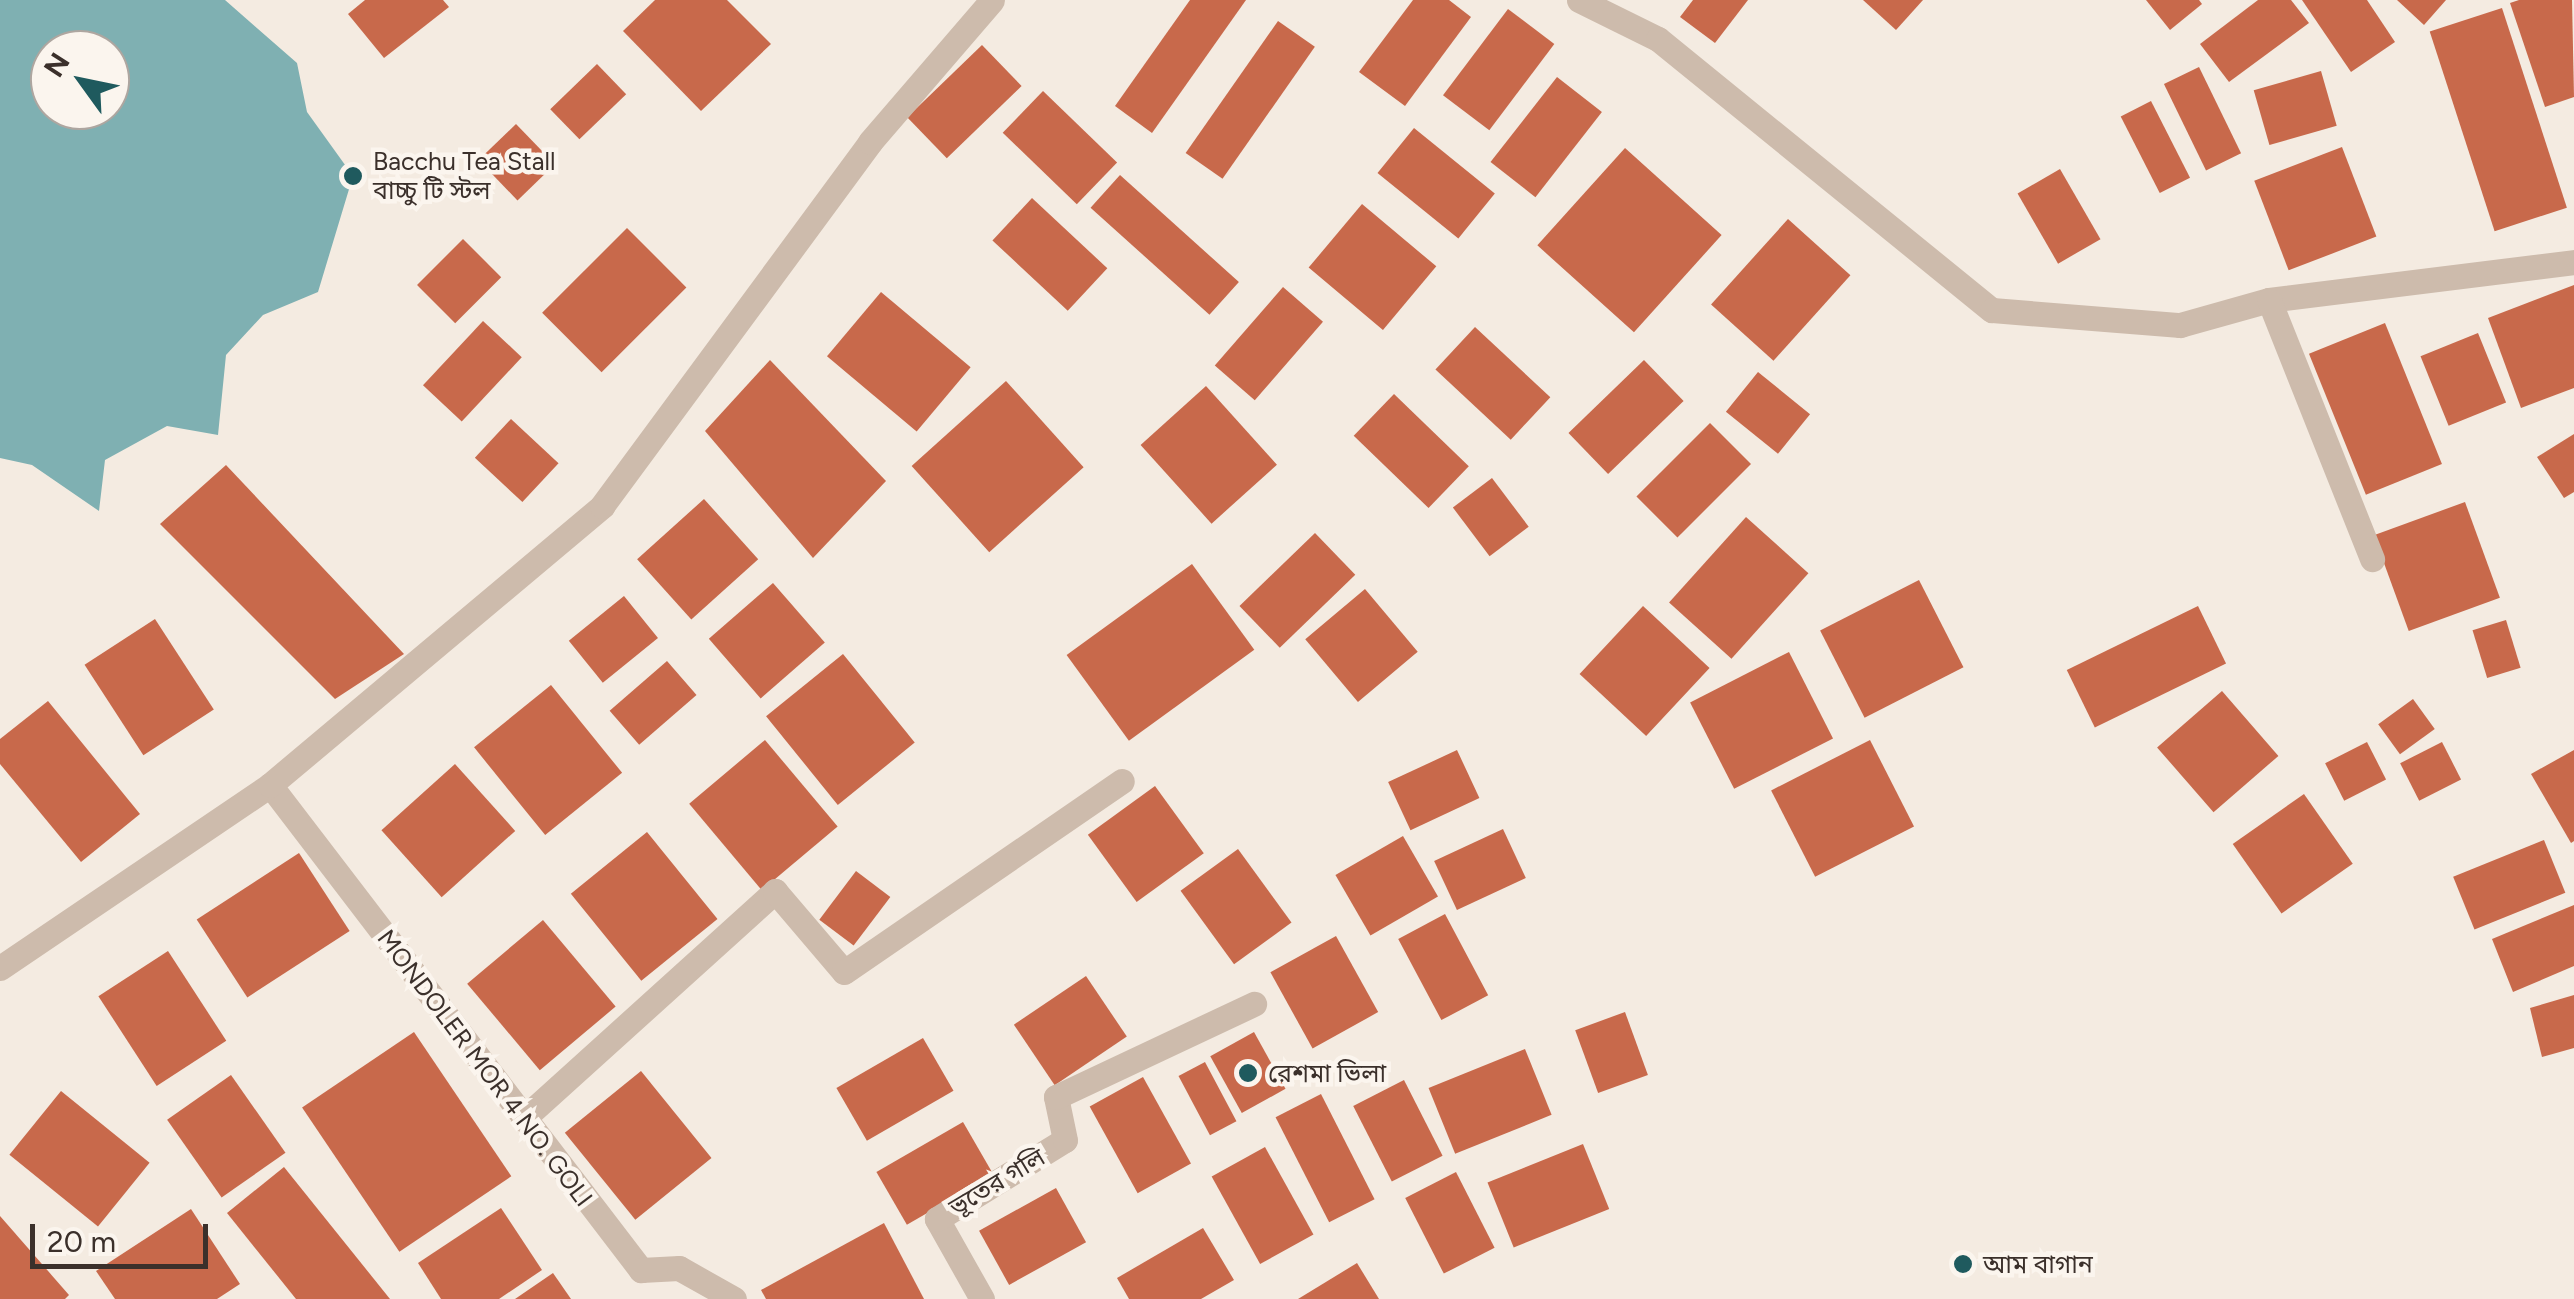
<!DOCTYPE html>
<meta charset="utf-8">
<style>
body{margin:0}
#map{position:relative;width:2574px;height:1299px;overflow:hidden;background:#f4ebe1;font-family:Figtree,"Noto Sans Bengali",sans-serif}
div>[style]{position:absolute}
.water>*{inset:0;background:#7fb0b2}
.building>*{inset:0;background:#c8694b;transform-origin:0 0}
.street>*{height:25px;margin:-12.5px;padding:0 12.5px;transform-origin:12.5px;border-radius:12.5px;background:#cdbbac}
.dots>*{width:28px;height:28px;translate:-50% -50%;box-sizing:border-box;border:5px solid #fbf5ee;border-radius:50%}
span{translate:-50% -50%;white-space:nowrap;text-align:center;line-height:1.15;-webkit-text-stroke:9px #fbf5ee;paint-order:stroke}
.poi-label{font-size:25px;color:#3b302b}
.left{translate:0 -50%;text-align:left}
.street-label{font-size:25px;color:#3b302b}
.north{position:absolute;left:30px;top:30px;width:100px;height:100px;box-sizing:border-box;background:#fbf5ee;border:2px solid #aea6a0;border-radius:50%;rotate:303deg;font-size:28px;font-weight:700;line-height:40px;text-align:center;color:#3b302b}
.north::after{content:'';display:block;margin:auto;width:35px;height:45px;background:#1f5a5e;clip-path:polygon(50% 0,100% 100%,50% 72%,0 100%)}
.scale{position:absolute;left:30px;top:1224px;width:178px;height:45px;box-sizing:border-box;border:5px solid #3b302b;border-top:0;padding-left:12px;font-size:30px;line-height:35px;white-space:nowrap;color:#3b302b;-webkit-text-stroke:8px #fbf5ee;paint-order:stroke}
</style>
<div id="map">
<div class="water">
<div style="clip-path:polygon(evenodd,0 0,225px 0,297px 63px,307px 112px,353px 176px,318px 292px,263px 315px,226px 355px,218px 435px,167px 426px,105px 460px,99px 511px,32px 465px,0 458px,0 0,50px 50px,110px 50px,110px 110px,50px 110px,50px 50px)"></div>
</div>
<div class="building">
<div style="clip-path:polygon(365px 0,443px 0,449px 7px,384px 58px,348px 14px)"></div>
<div style="clip-path:polygon(655px 0,727px 0,771px 44px,701px 111px,623px 31px)"></div>
<div style="clip-path:polygon(1190px 0,1246px 0,1152px 133px,1115px 106px)"></div>
<div style="clip-path:polygon(1413px 0,1449px 0,1471px 17px,1405px 106px,1359px 72px)"></div>
<div style="clip-path:polygon(1693px 0,1748px 0,1715px 43px,1680px 17px)"></div>
<div style="clip-path:polygon(1863px 0,1923px 0,1896px 30px)"></div>
<div style="clip-path:polygon(2146px 0,2199px 0,2202px 4px,2170px 30px)"></div>
<div style="clip-path:polygon(2258px 0,2291px 0,2309px 23px,2229px 82px,2200px 44px)"></div>
<div style="clip-path:polygon(2302px 0,2367px 0,2395px 42px,2351px 72px)"></div>
<div style="clip-path:polygon(2397px 0,2446px 0,2424px 25px)"></div>
<div style="clip-path:polygon(2519px 0,2572px 0,2574px 97px,2545px 107px,2510px 3px)"></div>
<div style="left:2502px;top:8px;width:210px;height:76px;rotate:72deg"></div>
<div style="left:1508px;top:9px;width:58px;height:108px;rotate:37deg"></div>
<div style="left:1278px;top:21px;width:45px;height:161px;rotate:35deg"></div>
<div style="left:982px;top:45px;width:57px;height:104px;rotate:46deg"></div>
<div style="left:597px;top:64px;width:42px;height:65px;rotate:46deg"></div>
<div style="left:2199px;top:67px;width:96px;height:39px;rotate:64deg"></div>
<div style="left:2321px;top:71px;width:57px;height:70px;rotate:74deg"></div>
<div style="left:1557px;top:77px;width:57px;height:108px;rotate:38deg"></div>
<div style="left:1043px;top:91px;width:103px;height:58px;rotate:44deg"></div>
<div style="left:2151px;top:101px;width:86px;height:34px;rotate:63deg"></div>
<div style="left:516px;top:124px;width:56px;height:52px;rotate:46deg"></div>
<div style="left:1414px;top:128px;width:104px;height:58px;rotate:39deg"></div>
<div style="left:2342px;top:147px;width:96px;height:94px;rotate:69deg"></div>
<div style="left:1625px;top:148px;width:130px;height:131px;rotate:42deg"></div>
<div style="left:2060px;top:169px;width:81px;height:49px;rotate:60deg"></div>
<div style="left:1120px;top:175px;width:160px;height:44px;rotate:42deg"></div>
<div style="left:1032px;top:198px;width:103px;height:58px;rotate:43deg"></div>
<div style="left:1362px;top:204px;width:97px;height:83px;rotate:40deg"></div>
<div style="left:1788px;top:219px;width:84px;height:115px;rotate:42deg"></div>
<div style="left:627px;top:228px;width:84px;height:120px;rotate:45deg"></div>
<div style="left:463px;top:239px;width:54px;height:65px;rotate:45deg"></div>
<div style="clip-path:polygon(2574px 285px,2574px 388px,2521px 408px,2488px 318px)"></div>
<div style="left:1283px;top:287px;width:53px;height:104px;rotate:41deg"></div>
<div style="left:881px;top:292px;width:117px;height:84px;rotate:40deg"></div>
<div style="left:483px;top:321px;width:53px;height:88px;rotate:43deg"></div>
<div style="left:2385px;top:323px;width:152px;height:82px;rotate:68deg"></div>
<div style="left:1475px;top:327px;width:103px;height:58px;rotate:43deg"></div>
<div style="left:2478px;top:333px;width:75px;height:62px;rotate:68deg"></div>
<div style="clip-path:polygon(770px 360px,886px 481px,813px 558px,705px 431px)"></div>
<div style="left:1644px;top:360px;width:57px;height:105px;rotate:46deg"></div>
<div style="left:1758px;top:372px;width:67px;height:51px;rotate:39deg"></div>
<div style="left:1006px;top:381px;width:116px;height:127px;rotate:48deg"></div>
<div style="left:1206px;top:386px;width:106px;height:88px;rotate:48deg"></div>
<div style="left:1394px;top:394px;width:104px;height:58px;rotate:44deg"></div>
<div style="left:511px;top:419px;width:65px;height:53px;rotate:43deg"></div>
<div style="left:1710px;top:423px;width:58px;height:104px;rotate:45deg"></div>
<div style="clip-path:polygon(2574px 434px,2574px 492px,2564px 498px,2537px 457px)"></div>
<div style="clip-path:polygon(226px 465px,404px 654px,335px 699px,160px 524px)"></div>
<div style="left:1492px;top:478px;width:61px;height:49px;rotate:53deg"></div>
<div style="left:704px;top:499px;width:81px;height:90px;rotate:48deg"></div>
<div style="left:2465px;top:502px;width:102px;height:97px;rotate:70deg"></div>
<div style="left:1746px;top:517px;width:84px;height:115px;rotate:42deg"></div>
<div style="left:1315px;top:533px;width:58px;height:105px;rotate:46deg"></div>
<div style="left:1192px;top:564px;width:106px;height:155px;rotate:54deg"></div>
<div style="left:1919px;top:580px;width:98px;height:111px;rotate:63deg"></div>
<div style="left:773px;top:583px;width:79px;height:85px;rotate:49deg"></div>
<div style="left:1365px;top:589px;width:82px;height:78px;rotate:50deg"></div>
<div style="left:624px;top:596px;width:54px;height:71px;rotate:51deg"></div>
<div style="left:1643px;top:606px;width:91px;height:93px;rotate:43deg"></div>
<div style="left:2198px;top:606px;width:64px;height:146px;rotate:64deg"></div>
<div style="left:155px;top:619px;width:108px;height:84px;rotate:57deg"></div>
<div style="left:2506px;top:620px;width:50px;height:35px;rotate:73deg"></div>
<div style="left:1789px;top:652px;width:97px;height:111px;rotate:63deg"></div>
<div style="left:843px;top:654px;width:114px;height:99px;rotate:51deg"></div>
<div style="left:667px;top:661px;width:45px;height:76px;rotate:49deg"></div>
<div style="left:551px;top:685px;width:113px;height:99px;rotate:51deg"></div>
<div style="left:2222px;top:691px;width:86px;height:86px;rotate:49deg"></div>
<div style="left:2413px;top:699px;width:37px;height:43px;rotate:54deg"></div>
<div style="clip-path:polygon(48px 701px,140px 814px,81px 862px,0 764px,0 739px)"></div>
<div style="left:765px;top:740px;width:113px;height:99px;rotate:50deg"></div>
<div style="left:1870px;top:740px;width:97px;height:111px;rotate:63deg"></div>
<div style="left:2367px;top:742px;width:42px;height:47px;rotate:63deg"></div>
<div style="left:2442px;top:742px;width:42px;height:47px;rotate:63deg"></div>
<div style="left:1457px;top:750px;width:53px;height:76px;rotate:65deg"></div>
<div style="clip-path:polygon(2574px 750px,2574px 841px,2571px 843px,2531px 774px)"></div>
<div style="left:455px;top:764px;width:90px;height:99px;rotate:48deg"></div>
<div style="left:1155px;top:786px;width:83px;height:83px;rotate:54deg"></div>
<div style="left:2304px;top:794px;width:85px;height:87px;rotate:55deg"></div>
<div style="left:1503px;top:829px;width:54px;height:76px;rotate:65deg"></div>
<div style="left:647px;top:832px;width:112px;height:98px;rotate:51deg"></div>
<div style="left:1403px;top:836px;width:70px;height:78px;rotate:60deg"></div>
<div style="left:2544px;top:840px;width:57px;height:98px;rotate:68deg"></div>
<div style="left:1238px;top:849px;width:91px;height:71px;rotate:54deg"></div>
<div style="left:299px;top:853px;width:93px;height:122px;rotate:57deg"></div>
<div style="left:856px;top:871px;width:43px;height:61px;rotate:37deg"></div>
<div style="clip-path:polygon(2574px 905px,2574px 966px,2513px 992px,2492px 939px)"></div>
<div style="left:1445px;top:914px;width:92px;height:53px;rotate:62deg"></div>
<div style="left:543px;top:920px;width:113px;height:99px;rotate:50deg"></div>
<div style="left:1336px;top:936px;width:87px;height:75px;rotate:61deg"></div>
<div style="left:168px;top:951px;width:107px;height:83px;rotate:57deg"></div>
<div style="left:1086px;top:976px;width:73px;height:87px;rotate:56deg"></div>
<div style="clip-path:polygon(2574px 995px,2574px 1048px,2542px 1057px,2530px 1008px)"></div>
<div style="left:1625px;top:1012px;width:67px;height:53px;rotate:70deg"></div>
<div style="left:414px;top:1032px;width:174px;height:135px;rotate:56deg"></div>
<div style="left:1254px;top:1032px;width:65px;height:50px;rotate:61deg"></div>
<div style="left:923px;top:1038px;width:61px;height:100px;rotate:60deg"></div>
<div style="left:1525px;top:1049px;width:71px;height:104px;rotate:68deg"></div>
<div style="left:1205px;top:1062px;width:67px;height:30px;rotate:62deg"></div>
<div style="left:641px;top:1071px;width:112px;height:98px;rotate:51deg"></div>
<div style="left:231px;top:1075px;width:95px;height:78px;rotate:55deg"></div>
<div style="left:1143px;top:1077px;width:99px;height:61px;rotate:61deg"></div>
<div style="left:1404px;top:1080px;width:85px;height:57px;rotate:63deg"></div>
<div style="left:61px;top:1091px;width:114px;height:82px;rotate:39deg"></div>
<div style="left:1321px;top:1094px;width:118px;height:51px;rotate:63deg"></div>
<div style="left:963px;top:1122px;width:61px;height:100px;rotate:60deg"></div>
<div style="left:1583px;top:1144px;width:70px;height:103px;rotate:68deg"></div>
<div style="left:1265px;top:1147px;width:100px;height:61px;rotate:61deg"></div>
<div style="clip-path:polygon(284px 1167px,390px 1299px,296px 1299px,227px 1213px)"></div>
<div style="left:1456px;top:1172px;width:85px;height:57px;rotate:63deg"></div>
<div style="left:1056px;top:1188px;width:62px;height:88px;rotate:61deg"></div>
<div style="clip-path:polygon(501px 1208px,542px 1270px,499px 1299px,441px 1299px,418px 1263px)"></div>
<div style="clip-path:polygon(191px 1209px,240px 1284px,217px 1299px,115px 1299px,96px 1271px)"></div>
<div style="clip-path:polygon(0 1216px,69px 1295px,65px 1299px,0 1299px)"></div>
<div style="clip-path:polygon(884px 1223px,924px 1299px,766px 1299px,761px 1290px)"></div>
<div style="clip-path:polygon(1203px 1228px,1234px 1280px,1201px 1299px,1129px 1299px,1117px 1278px)"></div>
<div style="clip-path:polygon(1357px 1263px,1379px 1299px,1298px 1299px)"></div>
<div style="clip-path:polygon(553px 1273px,571px 1299px,515px 1299px)"></div>
</div>
<div class="street">
<div style="left:1579px;top:0;width:88px;rotate:26.3deg"></div>
<div style="left:1658px;top:39px;width:430px;rotate:39.1deg"></div>
<div style="left:1992px;top:310px;width:189px;rotate:4.6deg"></div>
<div style="left:2180px;top:325px;width:92px;rotate:-15.7deg"></div>
<div style="left:2269px;top:300px;width:307px;rotate:-7.1deg"></div>
<div style="left:2269px;top:300px;width:279px;rotate:68.3deg"></div>
<div style="left:270px;top:785px;width:611px;rotate:52.59deg"></div>
<div style="left:641px;top:1270px;width:38px;rotate:-3deg"></div>
<div style="left:679px;top:1268px;width:63px;rotate:29.4deg"></div>
<div style="left:0;top:968px;width:326px;rotate:-34.1deg"></div>
<div style="left:270px;top:785px;width:434px;rotate:-40deg"></div>
<div style="left:602px;top:506px;width:452px;rotate:-53.6deg"></div>
<div style="left:870px;top:142px;width:187px;rotate:-49.3deg"></div>
<div style="left:523px;top:1119px;width:340px;rotate:-42.1deg"></div>
<div style="left:775px;top:891px;width:106px;rotate:49.6deg"></div>
<div style="left:844px;top:972px;width:337px;rotate:-34.5deg"></div>
<div style="left:982px;top:1299px;width:92px;rotate:-119.4deg"></div>
<div style="left:937px;top:1219px;width:150px;rotate:-31.7deg"></div>
<div style="left:1065px;top:1140px;width:44px;rotate:-101.8deg"></div>
<div style="left:1056px;top:1097px;width:219px;rotate:-25.2deg"></div>
</div>
<div class="dots">
<div style="left:353px;top:176px;background:#1f5a5e"></div>
<div style="left:1248px;top:1073px;background:#1f5a5e"></div>
<div style="left:1963px;top:1264px;background:#1f5a5e"></div>
</div>
<div class="poi-label">
<span class="left" style="left:373px;top:176px">Bacchu Tea Stall<br>বাচ্চু টি স্টল</span>
<span class="left" style="left:1268px;top:1073px">রেশমা ভিলা</span>
<span class="left" style="left:1983px;top:1264px">আম বাগান</span>
</div>
<div class="street-label">
<span style="left:485px;top:1068px;rotate:53deg">MONDOLER MOR 4 NO. GOLI</span>
<span style="left:997px;top:1182px;rotate:-31deg">ভূতের গলি</span>
</div>
<div class="north">N</div>
<div class="scale">20 m</div>
</div>
